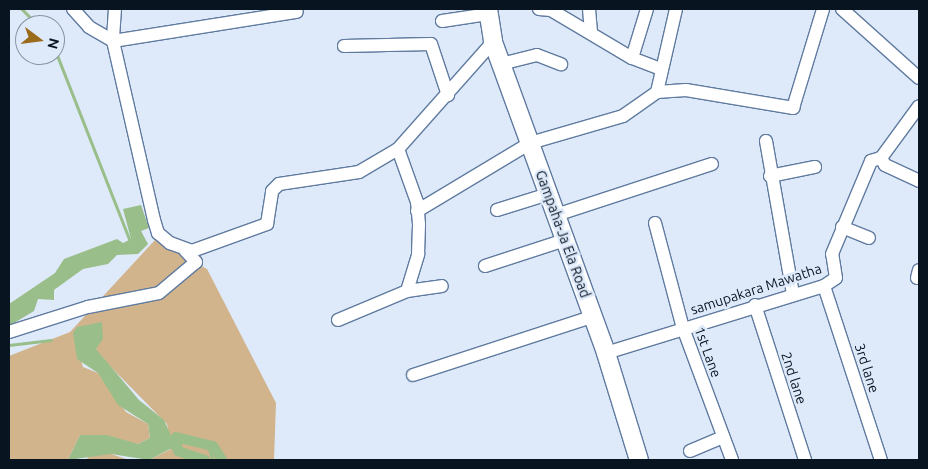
<!DOCTYPE html>
<style>
body{margin:0}
#map{position:relative;width:928px;height:469px;overflow:hidden;background:#deeafa;font-family:Ubuntu,sans-serif}
div>[style]{position:absolute}
.green>*{inset:0;background:#d1b48c}
.water>*{inset:0;background:#9abe8a}
.stream>*{height:2.5px;margin:-1.25px;padding:0 1.25px;transform-origin:1.25px;border-radius:1.25px;background:#9abe8a}
.canal>*{height:10px;margin:-5px;padding:0 5px;transform-origin:5px;border-radius:5px;background:#9abe8a}
.roads{filter:drop-shadow(1px 0 #607b9f) drop-shadow(-1px 0 #607b9f) drop-shadow(0 1px #607b9f) drop-shadow(0 -1px #607b9f)}
.minor>*{height:12px;margin:-6px;padding:0 6px;transform-origin:6px;border-radius:6px;background:#fff}
.highway>*{height:18px;margin:-9px;padding:0 9px;transform-origin:9px;border-radius:9px;background:#fff}
span{translate:-50% -50%;white-space:nowrap;text-align:center;line-height:1.15;-webkit-text-stroke:5px #deeafa;paint-order:stroke}
.street-label{font-size:14px;color:#091421}
.frame{position:absolute;inset:0;border:10px solid #091421;pointer-events:none}
.north{position:absolute;left:15px;top:15px;width:50px;height:50px;box-sizing:border-box;background:#deeafa;border:1px solid #8994a3;border-radius:50%;rotate:105deg;font-size:14px;font-weight:700;line-height:20px;text-align:center;color:#091421}
.north::after{content:'';display:block;margin:auto;width:18px;height:22px;background:#996b1b;clip-path:polygon(50% 0,100% 100%,50% 72%,0 100%)}
</style>
<div id="map">
<div class="green">
<div style="clip-path:polygon(155px 240px,207px 269px,276px 403px,274px 460px,149px 460px,171px 449px,167px 424px,101px 357px,96px 349px,97px 341px,73px 333px,83px 367px,98px 373px,126px 412px,148px 424px,150px 438px,138px 444px,80px 435px,68px 460px,9px 460px,9px 356px,70px 332px)"></div>
<div style="clip-path:polygon(93px 454px,111px 454px,129px 460px,85px 460px)"></div>
</div>
<div class="water">
<div style="clip-path:polygon(141px 205px,149px 228px,141px 231px,148px 244px,138px 254px,117px 255px,108px 264px,83px 269px,54px 290px,54px 300px,38px 299px,34px 311px,9px 326px,9px 304px,55px 273px,64px 259px,117px 239px,123px 243px,131px 239px,123px 209px)"></div>
<div style="clip-path:polygon(102px 322px,103px 339px,96px 349px,139px 400px,164px 420px,178px 451px,170px 449px,149px 460px,111px 454px,68px 460px,80px 435px,107px 435px,138px 444px,150px 438px,148px 424px,118px 405px,98px 373px,77px 359px,73px 333px,77px 327px)"></div>
</div>
<div class="stream">
<div style="left:22px;top:9px;width:23px;rotate:45deg"></div>
<div style="left:55px;top:49px;width:208px;rotate:68.6deg"></div>
<div style="left:9px;top:345px;width:42px;rotate:-6.8deg"></div>
<div style="left:173px;top:439px;width:37px;rotate:14deg"></div>
<div style="left:209px;top:448px;width:13px;rotate:72deg"></div>
</div>
<div class="canal">
<div style="left:205px;top:460px;width:28px;rotate:-162deg"></div>
<div style="left:178px;top:451px;width:14px;rotate:-98deg"></div>
<div style="left:176px;top:437px;width:38px;rotate:14deg"></div>
<div style="left:213px;top:446px;width:17px;rotate:57deg"></div>
</div>
<div class="roads">
<div class="minor">
<div style="left:73px;top:9px;width:24px;rotate:48deg"></div>
<div style="left:89px;top:27px;width:28px;rotate:30deg"></div>
<div style="left:113px;top:41px;width:186px;rotate:-9deg"></div>
<div style="left:115px;top:9px;width:32px;rotate:94deg"></div>
<div style="left:113px;top:41px;width:184px;rotate:77.1deg"></div>
<div style="left:154px;top:220px;width:14px;rotate:73deg"></div>
<div style="left:158px;top:233px;width:16px;rotate:40deg"></div>
<div style="left:170px;top:243px;width:23px;rotate:20deg"></div>
<div style="left:192px;top:251px;width:80px;rotate:-19.8deg"></div>
<div style="left:267px;top:224px;width:33px;rotate:-81deg"></div>
<div style="left:272px;top:191px;width:10px;rotate:-45deg"></div>
<div style="left:279px;top:184px;width:81px;rotate:-8.5deg"></div>
<div style="left:359px;top:172px;width:45px;rotate:-30.5deg"></div>
<div style="left:398px;top:149px;width:143px;rotate:-48.4deg"></div>
<div style="left:539px;top:9px;width:12px;rotate:5deg"></div>
<div style="left:551px;top:10px;width:94px;rotate:30.7deg"></div>
<div style="left:632px;top:58px;width:30px;rotate:21deg"></div>
<div style="left:589px;top:9px;width:22px;rotate:85deg"></div>
<div style="left:842px;top:9px;width:103px;rotate:41.9deg"></div>
<div style="left:442px;top:21px;width:48px;rotate:-8.5deg"></div>
<div style="left:344px;top:46px;width:87px;rotate:-1.3deg"></div>
<div style="left:431px;top:44px;width:54px;rotate:71.6deg"></div>
<div style="left:632px;top:58px;width:51px;rotate:-73deg"></div>
<div style="left:501px;top:64px;width:37px;rotate:-14deg"></div>
<div style="left:537px;top:55px;width:26px;rotate:21deg"></div>
<div style="left:657px;top:92px;width:85px;rotate:-77.1deg"></div>
<div style="left:766px;top:141px;width:155px;rotate:80deg"></div>
<div style="left:881px;top:158px;width:8px;rotate:60deg"></div>
<div style="left:885px;top:165px;width:38px;rotate:25deg"></div>
<div style="left:770px;top:176px;width:46px;rotate:-11.3deg"></div>
<div style="left:497px;top:210px;width:53px;rotate:-17.4deg"></div>
<div style="left:417px;top:211px;width:132px;rotate:-31deg"></div>
<div style="left:530px;top:143px;width:97px;rotate:-16.2deg"></div>
<div style="left:623px;top:116px;width:42px;rotate:-35.2deg"></div>
<div style="left:657px;top:92px;width:29px;rotate:-4deg"></div>
<div style="left:686px;top:90px;width:109px;rotate:9.5deg"></div>
<div style="left:793px;top:108px;width:103px;rotate:-73.1deg"></div>
<div style="left:556px;top:215px;width:164px;rotate:-18.1deg"></div>
<div style="left:655px;top:223px;width:109px;rotate:75.1deg"></div>
<div style="left:683px;top:328px;width:141px;rotate:69.6deg"></div>
<div style="left:842px;top:227px;width:29px;rotate:22deg"></div>
<div style="left:485px;top:266px;width:84px;rotate:-18deg"></div>
<div style="left:917px;top:278px;width:8px;rotate:-76deg"></div>
<div style="left:824px;top:286px;width:183px;rotate:71.9deg"></div>
<div style="left:407px;top:291px;width:35px;rotate:-8deg"></div>
<div style="left:755px;top:305px;width:163px;rotate:72.1deg"></div>
<div style="left:338px;top:320px;width:75px;rotate:-22.8deg"></div>
<div style="left:407px;top:291px;width:39px;rotate:-73deg"></div>
<div style="left:418px;top:254px;width:30px;rotate:-88deg"></div>
<div style="left:419px;top:224px;width:22px;rotate:-95deg"></div>
<div style="left:417px;top:202px;width:56px;rotate:-109.7deg"></div>
<div style="left:9px;top:332px;width:83px;rotate:-17.6deg"></div>
<div style="left:88px;top:307px;width:72px;rotate:-11.2deg"></div>
<div style="left:159px;top:293px;width:48px;rotate:-40deg"></div>
<div style="left:196px;top:262px;width:16px;rotate:-133deg"></div>
<div style="left:606px;top:353px;width:228px;rotate:-17.1deg"></div>
<div style="left:824px;top:286px;width:14px;rotate:-34deg"></div>
<div style="left:836px;top:278px;width:24px;rotate:-99deg"></div>
<div style="left:832px;top:254px;width:101px;rotate:-67.2deg"></div>
<div style="left:871px;top:161px;width:10px;rotate:-17deg"></div>
<div style="left:881px;top:158px;width:64px;rotate:-53.8deg"></div>
<div style="left:413px;top:375px;width:188px;rotate:-18deg"></div>
<div style="left:690px;top:451px;width:36px;rotate:-23deg"></div>
</div>
<div class="highway">
<div style="left:488px;top:9px;width:33px;rotate:81deg"></div>
<div style="left:493px;top:42px;width:331px;rotate:70deg"></div>
<div style="left:606px;top:353px;width:112px;rotate:72.9deg"></div>
</div>
</div>
<div class="street-label">
<span style="left:563px;top:234px;rotate:70deg">Gampaha-Ja Ela Road</span>
<span style="left:756px;top:289px;rotate:-18deg">samupakara Mawatha</span>
<span style="left:708px;top:352px;rotate:70deg">1st Lane</span>
<span style="left:867px;top:368px;rotate:72deg">3rd lane</span>
<span style="left:794px;top:378px;rotate:72deg">2nd lane</span>
</div>
<div class="frame"></div>
<div class="north">N</div>
</div>
